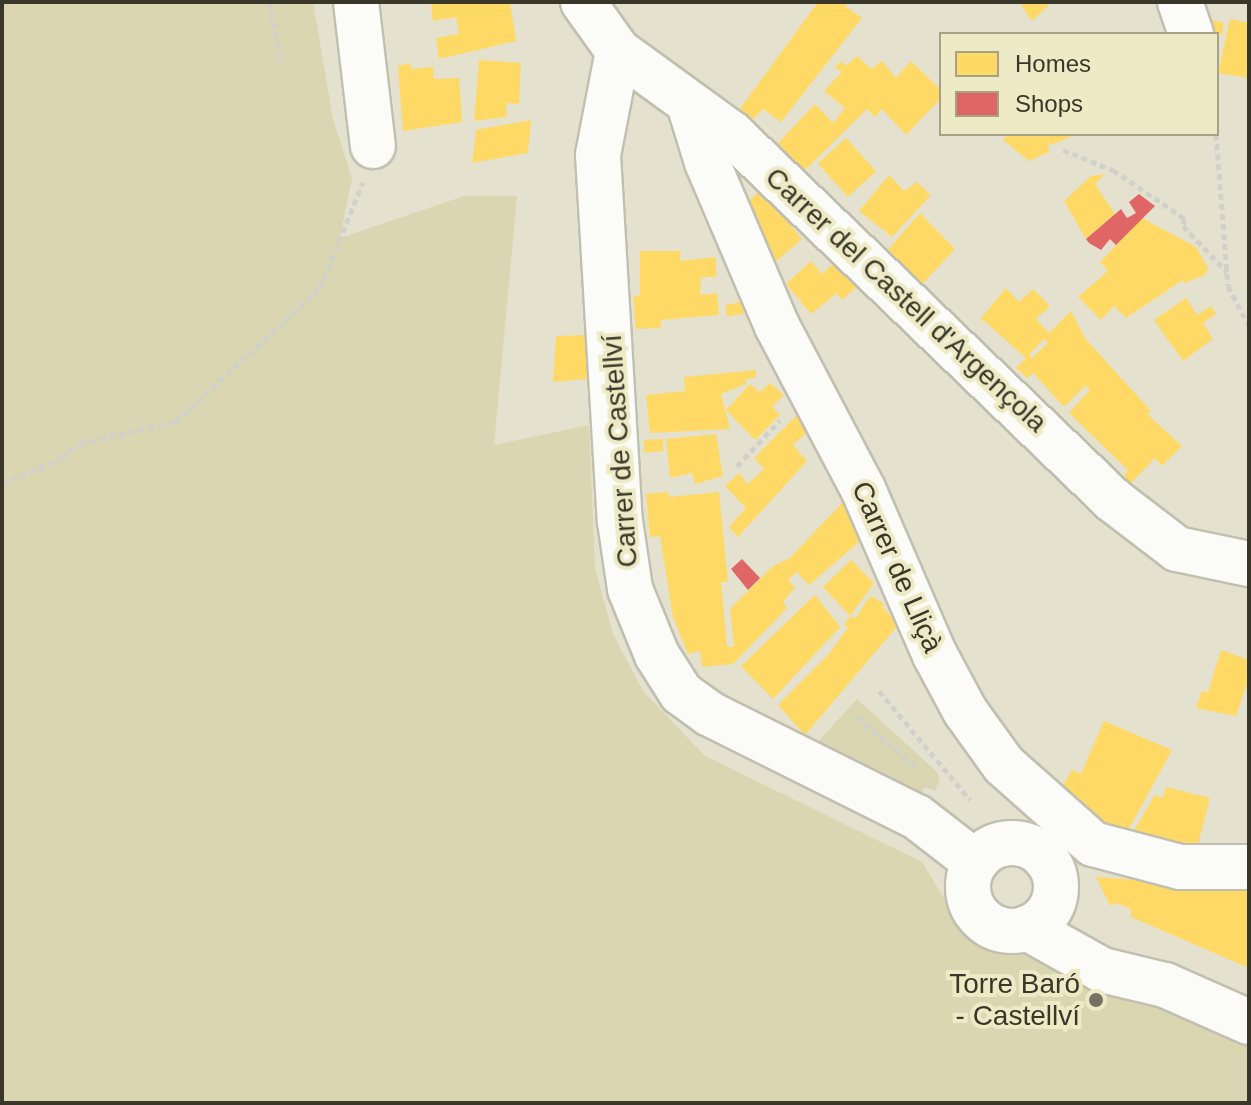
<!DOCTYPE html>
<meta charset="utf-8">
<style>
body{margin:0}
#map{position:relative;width:1251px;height:1105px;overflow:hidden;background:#e4e2ce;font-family:Helvetica,sans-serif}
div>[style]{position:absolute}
.green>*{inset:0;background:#d9d6b1}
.homes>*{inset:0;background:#ffd966;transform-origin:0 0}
.shops>*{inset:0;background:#e06666}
.path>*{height:5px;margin-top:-2.5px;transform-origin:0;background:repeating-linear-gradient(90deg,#d1d1cb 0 6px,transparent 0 10px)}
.roads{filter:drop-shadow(2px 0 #c1c0b0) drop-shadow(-2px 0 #c1c0b0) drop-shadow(0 2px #c1c0b0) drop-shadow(0 -2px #c1c0b0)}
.minor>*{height:44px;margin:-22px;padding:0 22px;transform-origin:22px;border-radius:22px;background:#fbfbf8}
.minor>.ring{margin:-22px;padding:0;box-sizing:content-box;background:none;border:44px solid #fbfbf8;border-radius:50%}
.dots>*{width:22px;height:22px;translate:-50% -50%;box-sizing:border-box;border:4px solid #edeac5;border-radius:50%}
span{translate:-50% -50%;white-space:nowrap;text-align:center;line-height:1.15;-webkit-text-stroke:8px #edeac5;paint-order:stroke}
.street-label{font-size:28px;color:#383729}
.poi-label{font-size:28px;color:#383729}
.right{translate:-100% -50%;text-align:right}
.frame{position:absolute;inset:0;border:4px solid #383729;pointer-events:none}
.legend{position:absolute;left:939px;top:32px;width:280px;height:104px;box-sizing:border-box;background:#edeac5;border:2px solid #a5a287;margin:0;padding:10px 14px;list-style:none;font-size:24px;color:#383729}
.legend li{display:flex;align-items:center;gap:16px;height:40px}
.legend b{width:40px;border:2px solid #a5a287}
</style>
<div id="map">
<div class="green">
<div style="clip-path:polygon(2px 2px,313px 2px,333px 119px,352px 178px,340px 238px,464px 196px,517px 196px,494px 445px,589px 425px,595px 568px,613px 634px,643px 691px,705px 756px,922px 862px,965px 933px,1198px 1019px,1249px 1044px,1249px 1103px,2px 1103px)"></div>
<div style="clip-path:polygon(857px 699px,936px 771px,940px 779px,935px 791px,925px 787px,919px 796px,815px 745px)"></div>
</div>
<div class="homes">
<div style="clip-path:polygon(510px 2px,516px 41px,439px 59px,436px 38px,459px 34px,456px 17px,433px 21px,431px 4px)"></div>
<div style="clip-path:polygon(818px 2px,848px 2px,845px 6px,862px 18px,781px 122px,763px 109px,748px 124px,737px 113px)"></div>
<div style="clip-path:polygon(1019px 2px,1052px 2px,1032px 21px)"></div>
<div style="clip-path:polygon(1230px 19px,1249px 23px,1249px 78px,1218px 73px)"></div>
<div style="clip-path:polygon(1213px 20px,1224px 23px,1222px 35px,1211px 32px)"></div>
<div style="clip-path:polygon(857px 56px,872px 69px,882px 61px,896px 78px,911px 61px,941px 90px,941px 98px,906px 135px,882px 109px,875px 117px,867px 109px,793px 182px,767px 155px,815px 104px,833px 123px,845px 108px,824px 91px,842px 72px,835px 67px,841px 61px,846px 66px)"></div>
<div style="clip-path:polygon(479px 60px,521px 63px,519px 104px,506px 103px,507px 117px,474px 121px)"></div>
<div style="clip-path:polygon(411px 63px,411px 69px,433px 67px,434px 79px,459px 78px,462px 122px,403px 131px,398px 66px)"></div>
<div style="clip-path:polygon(531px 120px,528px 153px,472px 163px,476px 130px)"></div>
<div style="clip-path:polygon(1013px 134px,1075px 134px,1075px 135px,1051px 145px,1048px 141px,1049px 152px,1029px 161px,1002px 139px)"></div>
<div style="left:846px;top:138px;width:45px;height:38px;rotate:48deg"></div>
<div style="clip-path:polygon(1105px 174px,1095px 184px,1115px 214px,1086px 239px,1064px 201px,1091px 176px)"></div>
<div style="clip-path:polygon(889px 175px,904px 191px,917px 182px,931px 195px,892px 237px,859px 211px)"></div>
<div style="clip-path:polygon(760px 190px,802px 239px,772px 265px,750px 227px,758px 221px,745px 205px)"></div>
<div style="clip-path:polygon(920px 213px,955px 249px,916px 291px,885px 261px,891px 255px,886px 252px)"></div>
<div style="clip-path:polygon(1142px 218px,1196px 247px,1208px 268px,1205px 275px,1184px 283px,1183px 280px,1126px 318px,1114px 306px,1101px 320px,1078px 297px,1108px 271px,1100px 262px)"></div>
<div style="clip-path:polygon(640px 251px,681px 251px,680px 261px,716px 257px,716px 277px,701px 277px,700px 295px,717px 293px,719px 315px,661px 320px,661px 328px,636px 329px,633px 296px,640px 295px)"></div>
<div style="clip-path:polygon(811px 261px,822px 274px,836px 261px,859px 285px,842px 300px,837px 293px,811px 314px,786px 284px)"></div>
<div style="clip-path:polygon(evenodd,1006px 288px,1019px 302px,1033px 289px,1050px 306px,1036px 319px,1049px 333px,1071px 311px,1085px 338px,1151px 411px,1147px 414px,1182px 446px,1162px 466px,1155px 458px,1131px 483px,1124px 476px,1128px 470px,1069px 413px,1090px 390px,1086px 385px,1064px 407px,1033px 373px,1027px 378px,1016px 368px,1026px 358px,983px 320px,978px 322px,1006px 288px,1044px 339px,1048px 343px,1032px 358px,1029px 355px,1044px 339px)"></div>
<div style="clip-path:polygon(1186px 298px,1197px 315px,1211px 306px,1216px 314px,1203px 323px,1213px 339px,1183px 361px,1154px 320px)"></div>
<div style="left:742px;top:302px;width:12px;height:17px;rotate:81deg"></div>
<div style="clip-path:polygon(595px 335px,597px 378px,553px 382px,556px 336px)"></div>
<div style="clip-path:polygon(756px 370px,756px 377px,745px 380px,746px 384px,721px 394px,730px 429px,650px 433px,646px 395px,685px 391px,684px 377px)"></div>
<div style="clip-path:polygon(770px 383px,784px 395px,772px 407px,780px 415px,755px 440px,726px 410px,750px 384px,760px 392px)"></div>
<div style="clip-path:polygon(798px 414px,809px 430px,793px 445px,807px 461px,738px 537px,729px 527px,746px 508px,725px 486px,739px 473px,748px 484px,764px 469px,754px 458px)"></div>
<div style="clip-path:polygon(716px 434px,723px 476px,695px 484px,692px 473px,670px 478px,666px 439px)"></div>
<div style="clip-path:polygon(663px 439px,663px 451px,644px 453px,644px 440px)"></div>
<div style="clip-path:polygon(668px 492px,669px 497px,719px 492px,728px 582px,721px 582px,727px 647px,734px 646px,730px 609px,773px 566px,790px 558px,843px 502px,860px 541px,809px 585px,797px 572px,788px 580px,795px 587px,783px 602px,787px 608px,733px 664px,702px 667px,700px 651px,688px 654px,673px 617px,660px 536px,650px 537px,646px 494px)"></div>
<div style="clip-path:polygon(851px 560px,874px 583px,850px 616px,823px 587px)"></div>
<div style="clip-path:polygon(815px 595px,840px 627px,773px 699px,741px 666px)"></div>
<div style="clip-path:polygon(870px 596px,885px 604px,882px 607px,899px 624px,805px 735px,778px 705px,827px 656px,848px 628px,844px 624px,851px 616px,855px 619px)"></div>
<div style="clip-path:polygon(1221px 650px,1249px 660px,1249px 677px,1236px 716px,1196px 708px,1202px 691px,1208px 692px)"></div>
<div style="clip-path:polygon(1104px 721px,1172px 750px,1125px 836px,1057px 796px,1072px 770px,1081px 774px)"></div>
<div style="clip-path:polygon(1166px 787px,1210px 798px,1196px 853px,1130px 837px,1155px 795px,1163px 798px)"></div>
<div style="clip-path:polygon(1096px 877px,1249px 888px,1249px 968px,1131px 917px,1131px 909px,1116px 903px,1110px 906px)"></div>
</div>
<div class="shops">
<div style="clip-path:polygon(1139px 194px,1155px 206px,1116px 245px,1110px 239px,1101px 250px,1089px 243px,1086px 239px,1121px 209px,1127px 218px,1136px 213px,1129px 202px)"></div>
<div style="clip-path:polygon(742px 559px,760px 578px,748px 590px,731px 569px)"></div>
</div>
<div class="path">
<div style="left:270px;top:2px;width:63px;rotate:79.9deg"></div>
<div style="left:1216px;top:134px;width:152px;rotate:85.5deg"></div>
<div style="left:1228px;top:286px;width:45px;rotate:62.3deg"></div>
<div style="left:1063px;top:150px;width:54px;rotate:21.8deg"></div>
<div style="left:1113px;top:170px;width:86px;rotate:34.1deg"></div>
<div style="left:1184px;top:218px;width:8px;rotate:97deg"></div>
<div style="left:1183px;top:226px;width:64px;rotate:46.3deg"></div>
<div style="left:737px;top:466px;width:63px;rotate:-46.9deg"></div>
<div style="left:2px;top:484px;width:65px;rotate:-23.4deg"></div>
<div style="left:62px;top:458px;width:23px;rotate:-40deg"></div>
<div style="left:80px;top:443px;width:97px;rotate:-12.5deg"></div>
<div style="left:175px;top:422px;width:197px;rotate:-42.7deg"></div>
<div style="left:320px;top:288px;width:114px;rotate:-67.9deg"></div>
<div style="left:879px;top:691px;width:142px;rotate:50.1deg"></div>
<div style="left:857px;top:717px;width:80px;rotate:40.4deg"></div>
</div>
<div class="roads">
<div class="minor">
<div style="left:356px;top:2px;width:145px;rotate:83.3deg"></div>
<div style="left:583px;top:2px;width:60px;rotate:54.5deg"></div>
<div style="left:618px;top:51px;width:140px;rotate:36deg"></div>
<div style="left:731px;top:133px;width:530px;rotate:43.85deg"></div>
<div style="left:1113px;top:500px;width:81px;rotate:37.4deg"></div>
<div style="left:1177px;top:549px;width:74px;rotate:11.8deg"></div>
<div style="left:1180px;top:2px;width:34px;rotate:71deg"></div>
<div style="left:618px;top:51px;width:106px;rotate:100.9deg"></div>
<div style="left:598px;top:155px;width:367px;rotate:86.6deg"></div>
<div style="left:620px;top:521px;width:69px;rotate:81.6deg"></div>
<div style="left:630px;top:589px;width:71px;rotate:67.8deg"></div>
<div style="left:657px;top:655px;width:45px;rotate:57.7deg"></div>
<div style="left:681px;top:693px;width:36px;rotate:36deg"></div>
<div style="left:710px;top:714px;width:231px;rotate:26.5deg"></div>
<div style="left:917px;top:817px;width:73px;rotate:37.8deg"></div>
<div style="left:690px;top:107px;width:58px;rotate:72.8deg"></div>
<div style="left:707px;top:162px;width:178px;rotate:66.9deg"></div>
<div style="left:777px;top:326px;width:184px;rotate:62.2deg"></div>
<div style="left:863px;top:489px;width:181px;rotate:66.6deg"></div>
<div style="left:935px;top:655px;width:64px;rotate:61.8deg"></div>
<div style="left:965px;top:711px;width:67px;rotate:54.2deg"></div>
<div style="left:1004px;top:765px;width:119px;rotate:41.6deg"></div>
<div style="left:1093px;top:844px;width:90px;rotate:14.8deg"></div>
<div style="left:1180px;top:867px;width:69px"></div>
<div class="ring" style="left:968px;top:843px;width:44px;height:44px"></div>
<div style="left:1027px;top:928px;width:86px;rotate:29.2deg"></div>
<div style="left:1102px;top:970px;width:65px;rotate:13.4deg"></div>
<div style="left:1165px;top:985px;width:92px;rotate:23.8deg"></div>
</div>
</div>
<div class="dots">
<div style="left:1096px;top:1000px;background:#747363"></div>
</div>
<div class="street-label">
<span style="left:906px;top:300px;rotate:43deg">Carrer del Castell d'Argençola</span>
<span style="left:620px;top:451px;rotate:-94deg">Carrer de Castellví</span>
<span style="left:897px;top:567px;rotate:66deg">Carrer de Lliçà</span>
</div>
<div class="poi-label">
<span class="right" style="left:1080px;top:1000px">Torre Baró<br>- Castellví</span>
</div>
<div class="frame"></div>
<ul class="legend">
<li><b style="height:22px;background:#ffd966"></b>Homes</li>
<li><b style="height:22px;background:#e06666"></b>Shops</li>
</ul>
</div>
